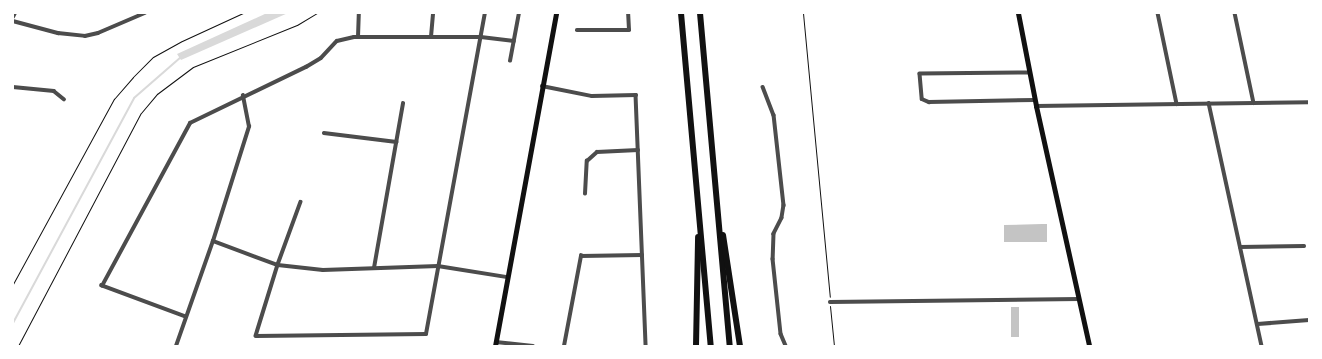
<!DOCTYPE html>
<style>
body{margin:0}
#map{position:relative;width:1322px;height:359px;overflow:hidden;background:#fff;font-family:Rubik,sans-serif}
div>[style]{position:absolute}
.water>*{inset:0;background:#d9d9d9}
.stream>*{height:2px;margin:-1px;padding:0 1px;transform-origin:1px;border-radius:1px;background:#d9d9d9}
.building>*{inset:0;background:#c4c4c4;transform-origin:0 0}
.path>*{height:1px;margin:-0.5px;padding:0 0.5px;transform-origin:0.5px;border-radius:0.5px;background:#111}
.minor>*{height:3.5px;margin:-1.75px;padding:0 1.75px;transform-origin:1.75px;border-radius:1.75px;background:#4c4c4c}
.secondary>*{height:5px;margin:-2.5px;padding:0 2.5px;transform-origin:2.5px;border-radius:2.5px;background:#111}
.motorway>*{height:6px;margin:-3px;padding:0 3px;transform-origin:3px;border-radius:3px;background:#111}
span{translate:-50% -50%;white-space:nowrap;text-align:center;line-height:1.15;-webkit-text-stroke:3.5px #fff;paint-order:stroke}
.frame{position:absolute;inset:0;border:14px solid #fff;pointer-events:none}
</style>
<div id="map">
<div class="water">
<div style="clip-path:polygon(267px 13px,288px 13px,181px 60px,177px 54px)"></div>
</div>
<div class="stream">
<div style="left:13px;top:323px;width:255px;rotate:-61.7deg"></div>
<div style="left:134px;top:98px;width:62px;rotate:-41.1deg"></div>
</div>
<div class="building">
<div style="clip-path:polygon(1042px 224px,1047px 224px,1047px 242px,1004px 242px,1004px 225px)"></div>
<div style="left:1011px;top:307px;width:8px;height:30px"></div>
</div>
<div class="path">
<div style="left:803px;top:13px;width:285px;rotate:84.6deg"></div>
<div style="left:13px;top:284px;width:211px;rotate:-61.4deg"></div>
<div style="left:114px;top:99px;width:29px;rotate:-49deg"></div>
<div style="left:133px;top:77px;width:28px;rotate:-45deg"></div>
<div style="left:153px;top:57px;width:33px;rotate:-29deg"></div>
<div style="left:182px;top:41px;width:67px;rotate:-24.7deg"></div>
<div style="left:830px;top:306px;width:40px;rotate:84.3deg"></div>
<div style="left:18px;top:346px;width:263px;rotate:-62.2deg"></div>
<div style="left:141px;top:113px;width:25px;rotate:-50deg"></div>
<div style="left:157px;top:94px;width:45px;rotate:-36.9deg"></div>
<div style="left:193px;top:67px;width:112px;rotate:-22deg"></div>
<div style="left:297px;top:25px;width:23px;rotate:-31deg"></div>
</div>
<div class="minor">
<div style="left:1158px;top:13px;width:93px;rotate:78.2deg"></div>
<div style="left:1235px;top:13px;width:92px;rotate:78.1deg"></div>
<div style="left:13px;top:17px;width:4px;rotate:-63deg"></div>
<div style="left:13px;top:21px;width:47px;rotate:14.9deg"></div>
<div style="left:58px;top:33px;width:27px;rotate:6deg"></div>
<div style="left:85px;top:36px;width:13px;rotate:-13deg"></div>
<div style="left:98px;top:33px;width:51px;rotate:-23.1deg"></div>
<div style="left:577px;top:30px;width:52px"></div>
<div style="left:629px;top:30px;width:17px;rotate:-93deg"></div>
<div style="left:358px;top:37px;width:24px;rotate:-88deg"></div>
<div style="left:431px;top:37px;width:24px;rotate:-85deg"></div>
<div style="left:510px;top:61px;width:49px;rotate:-79.4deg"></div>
<div style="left:1029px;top:73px;width:109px;rotate:179.5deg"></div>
<div style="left:920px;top:74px;width:25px;rotate:85deg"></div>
<div style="left:922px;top:99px;width:8px;rotate:23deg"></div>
<div style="left:929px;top:102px;width:105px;rotate:-1.1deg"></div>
<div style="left:542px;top:86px;width:51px;rotate:11.3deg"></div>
<div style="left:592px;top:96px;width:44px;rotate:-1.3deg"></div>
<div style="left:636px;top:95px;width:251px;rotate:87.7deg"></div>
<div style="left:13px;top:87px;width:41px;rotate:5.6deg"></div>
<div style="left:54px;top:91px;width:13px;rotate:39deg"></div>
<div style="left:763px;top:87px;width:30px;rotate:69deg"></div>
<div style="left:774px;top:115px;width:91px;rotate:83.7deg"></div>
<div style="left:784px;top:205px;width:13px;rotate:99deg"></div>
<div style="left:782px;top:218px;width:18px;rotate:117deg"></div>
<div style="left:774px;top:234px;width:25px;rotate:92deg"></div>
<div style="left:773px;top:259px;width:75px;rotate:83.9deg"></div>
<div style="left:781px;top:334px;width:13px;rotate:67deg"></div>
<div style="left:1209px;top:103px;width:249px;rotate:77.7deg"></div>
<div style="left:1036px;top:106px;width:273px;rotate:-0.8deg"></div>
<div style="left:324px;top:133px;width:73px;rotate:7.1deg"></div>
<div style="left:585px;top:194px;width:33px;rotate:-87deg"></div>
<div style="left:587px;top:161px;width:13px;rotate:-42deg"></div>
<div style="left:597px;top:152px;width:41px;rotate:-2.8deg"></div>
<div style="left:301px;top:202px;width:67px;rotate:110.1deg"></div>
<div style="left:278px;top:265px;width:74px;rotate:107.2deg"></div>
<div style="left:256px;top:336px;width:170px;rotate:-0.7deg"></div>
<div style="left:426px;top:334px;width:326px;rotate:-79.6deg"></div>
<div style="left:213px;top:241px;width:69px;rotate:20.3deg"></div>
<div style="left:278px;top:265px;width:45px;rotate:6.3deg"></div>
<div style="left:323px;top:270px;width:115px;rotate:-2deg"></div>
<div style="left:438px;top:266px;width:70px;rotate:9.1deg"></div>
<div style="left:1240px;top:247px;width:64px;rotate:-0.9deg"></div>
<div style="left:374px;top:268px;width:167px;rotate:-80deg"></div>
<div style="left:830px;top:302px;width:249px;rotate:-0.7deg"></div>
<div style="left:186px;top:317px;width:90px;rotate:-159.7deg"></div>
<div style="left:102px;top:286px;width:185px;rotate:-61.6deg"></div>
<div style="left:190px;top:123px;width:129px;rotate:-25.8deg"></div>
<div style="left:306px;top:67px;width:17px;rotate:-31deg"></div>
<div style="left:321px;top:58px;width:23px;rotate:-47deg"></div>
<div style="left:337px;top:41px;width:17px;rotate:-13deg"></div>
<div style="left:354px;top:37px;width:127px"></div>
<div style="left:481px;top:37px;width:33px;rotate:7deg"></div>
<div style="left:1258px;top:324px;width:51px;rotate:-4.5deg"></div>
<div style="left:496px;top:342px;width:37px;rotate:6deg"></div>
<div style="left:176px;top:346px;width:111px;rotate:-70.6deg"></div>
<div style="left:213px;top:241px;width:120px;rotate:-72.5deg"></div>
<div style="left:249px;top:127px;width:32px;rotate:-101deg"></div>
<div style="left:564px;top:346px;width:92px;rotate:-79.3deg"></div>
<div style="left:581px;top:256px;width:61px;rotate:-0.9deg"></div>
</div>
<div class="secondary">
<div style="left:1018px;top:13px;width:95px;rotate:79deg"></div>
<div style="left:1036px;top:106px;width:246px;rotate:77.5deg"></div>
<div style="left:495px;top:346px;width:339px;rotate:-79.6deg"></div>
</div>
<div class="motorway">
<div style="left:681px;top:13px;width:334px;rotate:84.9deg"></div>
<div style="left:700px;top:13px;width:334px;rotate:84.9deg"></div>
<div style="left:723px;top:235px;width:112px;rotate:81.3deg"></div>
<div style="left:696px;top:346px;width:109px;rotate:-88.9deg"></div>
</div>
<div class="frame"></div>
</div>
